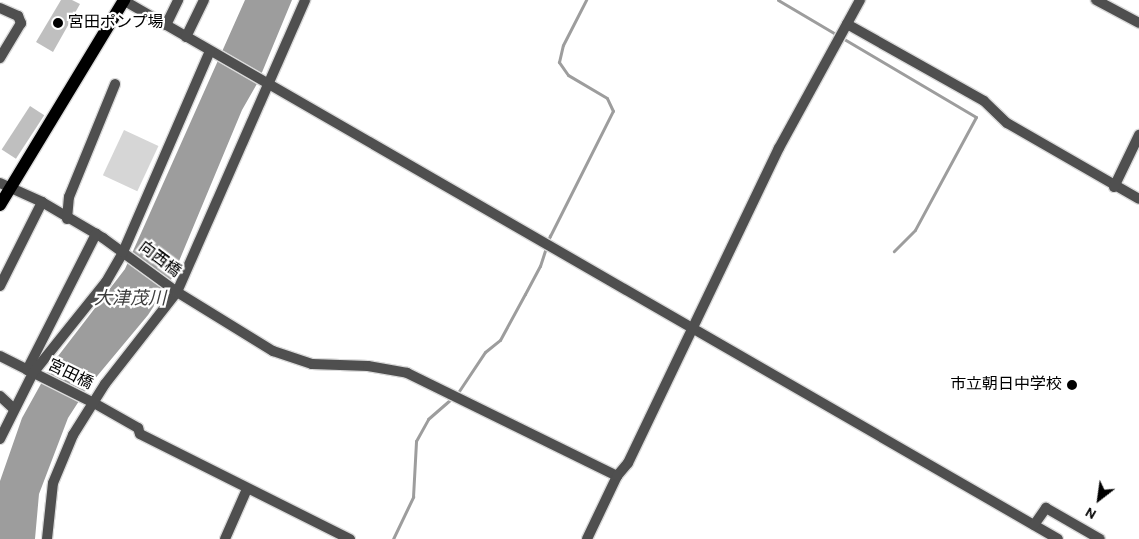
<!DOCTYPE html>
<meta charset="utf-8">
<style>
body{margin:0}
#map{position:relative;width:1139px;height:539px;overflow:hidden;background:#fff;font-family:Overpass,"Noto Sans JP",sans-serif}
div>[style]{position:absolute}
.green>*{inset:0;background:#d6d6d6;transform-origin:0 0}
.water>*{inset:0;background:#9d9d9d}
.stream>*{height:3px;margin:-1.5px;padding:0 1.5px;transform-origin:1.5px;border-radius:1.5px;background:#9d9d9d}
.building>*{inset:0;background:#bfbfbf;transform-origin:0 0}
.roads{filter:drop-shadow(1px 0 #dbdbdb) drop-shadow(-1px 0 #dbdbdb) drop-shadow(0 1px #dbdbdb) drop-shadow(0 -1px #dbdbdb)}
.minor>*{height:10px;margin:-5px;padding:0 5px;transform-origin:5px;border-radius:5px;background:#4f4f4f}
.major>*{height:12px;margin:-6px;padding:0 6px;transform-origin:6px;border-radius:6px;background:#000}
.dots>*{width:14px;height:14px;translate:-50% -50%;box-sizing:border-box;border:2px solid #fff;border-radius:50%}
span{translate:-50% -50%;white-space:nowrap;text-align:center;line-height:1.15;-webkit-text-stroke:4.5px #fff;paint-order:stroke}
.poi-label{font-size:16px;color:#000}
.left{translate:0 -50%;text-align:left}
.right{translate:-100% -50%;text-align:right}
.street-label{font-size:16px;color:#000}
.water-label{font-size:18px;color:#3e3e3e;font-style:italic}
.north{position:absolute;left:1074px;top:474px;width:50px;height:50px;-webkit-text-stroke:4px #fff;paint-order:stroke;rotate:210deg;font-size:14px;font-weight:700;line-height:20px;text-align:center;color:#000}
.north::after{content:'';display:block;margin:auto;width:18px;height:22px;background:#000;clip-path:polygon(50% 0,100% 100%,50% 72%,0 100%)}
</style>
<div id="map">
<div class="green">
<div style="left:124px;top:130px;width:38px;height:50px;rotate:25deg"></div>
</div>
<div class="water">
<div style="clip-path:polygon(245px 0,292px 0,258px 82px,242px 110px,172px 278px,148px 315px,88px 387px,68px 418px,39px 494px,35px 539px,0 539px,0 481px,22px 418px,52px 364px,125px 269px)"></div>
</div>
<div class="stream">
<div style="left:778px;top:0;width:230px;rotate:30.6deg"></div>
<div style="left:976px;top:117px;width:128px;rotate:118.4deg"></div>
<div style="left:915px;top:230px;width:30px;rotate:135deg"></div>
<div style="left:457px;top:394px;width:50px;rotate:-56.3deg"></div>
<div style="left:485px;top:352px;width:19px;rotate:-39deg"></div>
<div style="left:500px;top:340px;width:52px;rotate:-61.5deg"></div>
<div style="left:525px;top:294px;width:32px;rotate:-62deg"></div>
<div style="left:540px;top:266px;width:32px;rotate:-72deg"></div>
<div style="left:550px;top:236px;width:140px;rotate:-63.3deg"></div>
<div style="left:613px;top:111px;width:14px;rotate:-115deg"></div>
<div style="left:607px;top:98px;width:45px;rotate:-149.5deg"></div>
<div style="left:568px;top:75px;width:16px;rotate:-125deg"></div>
<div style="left:559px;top:62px;width:17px;rotate:-77deg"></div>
<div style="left:563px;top:45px;width:51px;rotate:-62.9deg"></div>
<div style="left:393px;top:539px;width:47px;rotate:-64.5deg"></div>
<div style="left:413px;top:497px;width:56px;rotate:-86.9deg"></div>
<div style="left:416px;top:441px;width:25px;rotate:-61deg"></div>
<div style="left:428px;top:419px;width:32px;rotate:-41deg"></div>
</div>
<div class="building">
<div style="clip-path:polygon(61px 0,72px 0,80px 4px,53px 52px,36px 42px)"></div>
<div style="left:30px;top:106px;width:17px;height:52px;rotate:33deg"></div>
</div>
<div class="roads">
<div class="minor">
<div style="left:123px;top:0;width:1079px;rotate:29.96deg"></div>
<div style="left:1096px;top:0;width:49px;rotate:28.1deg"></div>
<div style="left:0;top:8px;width:20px;rotate:24deg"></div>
<div style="left:18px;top:16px;width:8px;rotate:67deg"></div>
<div style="left:21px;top:23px;width:41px;rotate:121deg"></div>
<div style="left:847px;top:24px;width:157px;rotate:29.3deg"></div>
<div style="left:984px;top:101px;width:32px;rotate:44deg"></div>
<div style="left:1007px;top:123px;width:152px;rotate:29.9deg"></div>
<div style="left:166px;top:25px;width:28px;rotate:-64deg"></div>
<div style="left:186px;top:37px;width:41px;rotate:-64.1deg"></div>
<div style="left:0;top:183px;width:46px;rotate:24.3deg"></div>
<div style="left:42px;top:202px;width:71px;rotate:30.5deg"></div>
<div style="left:103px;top:238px;width:92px;rotate:36.1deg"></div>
<div style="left:177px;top:292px;width:113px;rotate:31.6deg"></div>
<div style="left:273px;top:351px;width:41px;rotate:18.4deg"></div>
<div style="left:312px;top:364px;width:56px;rotate:2deg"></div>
<div style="left:368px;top:366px;width:40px;rotate:10deg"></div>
<div style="left:407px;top:373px;width:234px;rotate:26.1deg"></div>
<div style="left:1114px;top:187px;width:58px;rotate:-64.3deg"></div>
<div style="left:67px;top:219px;width:22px;rotate:-85deg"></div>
<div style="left:69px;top:197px;width:122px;rotate:-67.8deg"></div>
<div style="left:0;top:286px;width:94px;rotate:-63.4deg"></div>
<div style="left:0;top:356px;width:105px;rotate:26.6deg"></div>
<div style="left:94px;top:403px;width:51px;rotate:29.6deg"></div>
<div style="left:138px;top:428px;width:6px;rotate:72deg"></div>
<div style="left:140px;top:434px;width:235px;rotate:26.6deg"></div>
<div style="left:27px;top:370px;width:153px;rotate:-63.1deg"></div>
<div style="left:0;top:396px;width:18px;rotate:43deg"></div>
<div style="left:0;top:439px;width:74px;rotate:-63.4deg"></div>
<div style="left:33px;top:373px;width:117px;rotate:-51.3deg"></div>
<div style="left:106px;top:282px;width:34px;rotate:-60deg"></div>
<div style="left:123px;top:252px;width:219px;rotate:-66.6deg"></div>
<div style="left:1034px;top:525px;width:21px;rotate:-55deg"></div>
<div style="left:1046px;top:508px;width:62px;rotate:29.9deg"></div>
<div style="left:47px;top:539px;width:56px;rotate:-83.9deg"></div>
<div style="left:53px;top:483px;width:52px;rotate:-67.4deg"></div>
<div style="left:73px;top:435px;width:60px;rotate:-57.9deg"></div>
<div style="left:105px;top:384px;width:117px;rotate:-52deg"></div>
<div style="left:177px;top:292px;width:319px;rotate:-66.3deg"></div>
<div style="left:225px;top:539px;width:55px;rotate:-66.3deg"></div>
<div style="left:587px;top:539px;width:70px;rotate:-64.5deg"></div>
<div style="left:617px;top:476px;width:17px;rotate:-50deg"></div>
<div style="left:628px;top:463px;width:349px;rotate:-64.4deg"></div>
<div style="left:779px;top:148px;width:169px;rotate:-61.3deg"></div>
</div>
<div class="major">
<div style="left:0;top:205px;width:240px;rotate:-58.8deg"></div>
</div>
</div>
<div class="dots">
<div style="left:58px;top:23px;background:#000"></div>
<div style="left:1072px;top:385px;background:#000"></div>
</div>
<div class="poi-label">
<span class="left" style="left:68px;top:23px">宮田ポンプ場</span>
<span class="right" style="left:1062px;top:385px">市立朝日中学校</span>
</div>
<div class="street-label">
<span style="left:159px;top:260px;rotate:37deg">向西橋</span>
<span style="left:70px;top:375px;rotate:26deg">宮田橋</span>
</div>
<div class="water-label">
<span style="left:130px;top:300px">大津茂川</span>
</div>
<div class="north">N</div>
</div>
